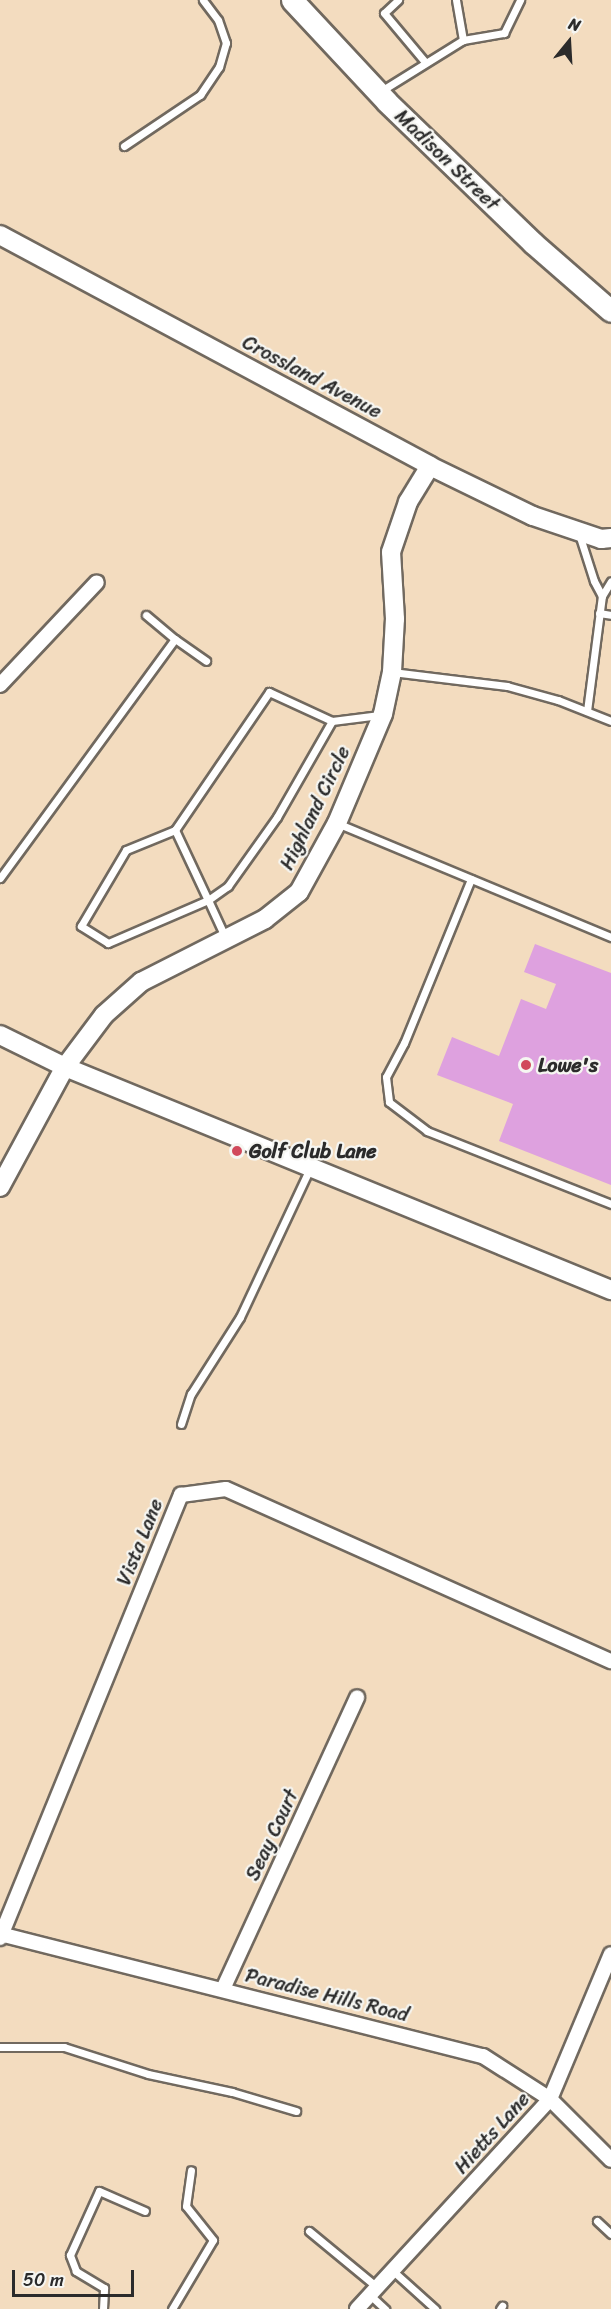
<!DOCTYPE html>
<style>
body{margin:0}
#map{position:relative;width:611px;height:2309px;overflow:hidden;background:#f3dcbf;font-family:Sriracha,sans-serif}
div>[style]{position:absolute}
.building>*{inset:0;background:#dea1df}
.roads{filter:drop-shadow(2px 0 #71695f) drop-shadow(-2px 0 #71695f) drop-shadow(0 2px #71695f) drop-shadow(0 -2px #71695f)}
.lane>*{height:7px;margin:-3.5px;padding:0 3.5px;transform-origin:3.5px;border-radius:3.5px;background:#fff}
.street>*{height:14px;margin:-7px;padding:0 7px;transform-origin:7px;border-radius:7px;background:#fff}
.secondary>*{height:18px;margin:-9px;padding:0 9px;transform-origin:9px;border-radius:9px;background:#fff}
.primary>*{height:21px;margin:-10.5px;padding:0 10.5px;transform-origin:10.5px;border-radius:10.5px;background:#fff}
.dots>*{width:16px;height:16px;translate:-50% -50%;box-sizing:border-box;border:3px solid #f6f6f2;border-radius:50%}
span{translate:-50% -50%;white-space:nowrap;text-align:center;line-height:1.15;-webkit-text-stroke:4.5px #f6f6f2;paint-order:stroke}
.street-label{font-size:20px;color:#2b2b2b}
.poi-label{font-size:20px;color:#2b2b2b;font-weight:700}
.left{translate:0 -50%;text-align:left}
.north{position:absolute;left:539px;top:12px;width:60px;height:60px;-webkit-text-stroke:4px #f6f6f2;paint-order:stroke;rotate:18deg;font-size:16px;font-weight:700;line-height:24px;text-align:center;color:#2b2b2b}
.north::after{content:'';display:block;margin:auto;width:21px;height:27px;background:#2b2b2b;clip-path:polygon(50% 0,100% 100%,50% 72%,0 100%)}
.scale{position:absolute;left:12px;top:2270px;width:122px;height:27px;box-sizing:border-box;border:3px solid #2b2b2b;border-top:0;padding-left:8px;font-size:18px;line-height:21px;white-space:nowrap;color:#2b2b2b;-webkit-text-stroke:4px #f6f6f2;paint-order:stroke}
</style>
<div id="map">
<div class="building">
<div style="clip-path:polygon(535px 944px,611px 973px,611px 1185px,499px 1141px,513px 1104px,437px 1075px,452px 1037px,499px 1056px,521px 999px,546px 1009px,556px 984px,524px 972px)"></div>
</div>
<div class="roads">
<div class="lane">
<div style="left:398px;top:0;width:19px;rotate:137deg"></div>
<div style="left:384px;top:13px;width:64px;rotate:50.1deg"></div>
<div style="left:456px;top:0;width:41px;rotate:80.1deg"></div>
<div style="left:381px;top:91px;width:97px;rotate:-31.9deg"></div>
<div style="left:463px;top:40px;width:42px;rotate:-9.7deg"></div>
<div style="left:504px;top:33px;width:37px;rotate:-64deg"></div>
<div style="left:124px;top:146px;width:92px;rotate:-33.9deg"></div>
<div style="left:200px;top:95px;width:34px;rotate:-56deg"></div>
<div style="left:219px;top:67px;width:25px;rotate:-74deg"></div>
<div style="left:226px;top:43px;width:24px;rotate:-109deg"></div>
<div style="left:218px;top:20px;width:25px;rotate:-127deg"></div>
<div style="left:579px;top:534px;width:49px;rotate:72.3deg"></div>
<div style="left:594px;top:581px;width:17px;rotate:62deg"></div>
<div style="left:599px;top:613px;width:12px;rotate:9deg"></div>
<div style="left:146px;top:615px;width:38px;rotate:40deg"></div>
<div style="left:392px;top:672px;width:116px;rotate:6.9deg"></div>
<div style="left:507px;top:686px;width:53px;rotate:15.4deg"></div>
<div style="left:558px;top:700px;width:57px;rotate:21.6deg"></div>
<div style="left:587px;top:711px;width:116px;rotate:-82.6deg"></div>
<div style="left:602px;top:596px;width:17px;rotate:-59deg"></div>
<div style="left:332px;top:721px;width:48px;rotate:-7.1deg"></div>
<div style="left:337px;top:823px;width:297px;rotate:22.6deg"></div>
<div style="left:175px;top:830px;width:167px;rotate:-55.7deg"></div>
<div style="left:269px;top:692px;width:69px;rotate:24.7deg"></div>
<div style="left:332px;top:721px;width:111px;rotate:119.8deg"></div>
<div style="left:277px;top:817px;width:85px;rotate:125.4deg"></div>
<div style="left:228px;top:886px;width:24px;rotate:145deg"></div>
<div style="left:208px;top:900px;width:109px;rotate:156.7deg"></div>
<div style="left:108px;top:943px;width:32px;rotate:-148deg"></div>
<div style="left:81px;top:926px;width:88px;rotate:-59.4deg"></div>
<div style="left:126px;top:850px;width:53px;rotate:-22.2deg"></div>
<div style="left:175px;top:830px;width:77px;rotate:64.8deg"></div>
<div style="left:208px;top:900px;width:43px;rotate:65.2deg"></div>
<div style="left:0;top:878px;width:296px;rotate:-53.8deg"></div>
<div style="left:175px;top:639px;width:38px;rotate:35deg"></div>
<div style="left:471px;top:879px;width:177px;rotate:112.2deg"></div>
<div style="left:404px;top:1043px;width:38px;rotate:118deg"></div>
<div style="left:386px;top:1077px;width:25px;rotate:83deg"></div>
<div style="left:389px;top:1102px;width:48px;rotate:37.3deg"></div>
<div style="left:427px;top:1131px;width:198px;rotate:21.6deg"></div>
<div style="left:181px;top:1424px;width:32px;rotate:-72deg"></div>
<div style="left:191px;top:1394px;width:91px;rotate:-57.5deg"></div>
<div style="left:240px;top:1317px;width:165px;rotate:-64.8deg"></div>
<div style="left:0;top:2047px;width:64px"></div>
<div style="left:64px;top:2047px;width:88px;rotate:17.8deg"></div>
<div style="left:148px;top:2074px;width:86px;rotate:12.1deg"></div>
<div style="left:232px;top:2092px;width:67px;rotate:16.5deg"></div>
<div style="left:597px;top:2221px;width:19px;rotate:43deg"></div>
<div style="left:309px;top:2231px;width:88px;rotate:39.5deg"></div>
<div style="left:393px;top:2271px;width:57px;rotate:42.1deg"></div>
<div style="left:370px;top:2295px;width:21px;rotate:43deg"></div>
<div style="left:103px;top:2309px;width:21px;rotate:-87deg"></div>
<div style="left:104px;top:2288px;width:33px;rotate:-149deg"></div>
<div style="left:76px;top:2271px;width:17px;rotate:-111deg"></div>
<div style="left:70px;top:2255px;width:70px;rotate:-65.6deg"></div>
<div style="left:99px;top:2191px;width:50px;rotate:23.5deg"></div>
<div style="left:172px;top:2309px;width:80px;rotate:-59.3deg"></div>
<div style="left:213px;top:2240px;width:43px;rotate:-128.5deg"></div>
<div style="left:186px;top:2206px;width:36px;rotate:-82deg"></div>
<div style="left:500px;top:2309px;width:4px;rotate:-56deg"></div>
</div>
<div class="street">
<div style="left:0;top:685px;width:141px;rotate:-46.7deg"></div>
<div style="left:0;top:1934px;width:498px;rotate:14.2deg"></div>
<div style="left:483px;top:2056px;width:80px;rotate:32.7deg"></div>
<div style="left:550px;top:2099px;width:86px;rotate:45deg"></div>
<div style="left:0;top:1938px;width:479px;rotate:-67.8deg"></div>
<div style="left:181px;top:1495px;width:45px;rotate:-7.6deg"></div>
<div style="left:226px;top:1489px;width:422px;rotate:24.1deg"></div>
<div style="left:223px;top:1989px;width:321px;rotate:-65.3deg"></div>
<div style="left:357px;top:2309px;width:285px;rotate:-47.4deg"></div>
<div style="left:550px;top:2099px;width:157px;rotate:-67.2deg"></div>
</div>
<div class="secondary">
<div style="left:0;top:235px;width:488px;rotate:28.2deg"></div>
<div style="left:430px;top:466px;width:114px;rotate:25.9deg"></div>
<div style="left:533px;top:516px;width:72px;rotate:18.7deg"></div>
<div style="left:601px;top:539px;width:10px;rotate:-6deg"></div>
<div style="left:0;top:1035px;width:72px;rotate:26.2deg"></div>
<div style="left:65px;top:1067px;width:590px;rotate:22.22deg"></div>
<div style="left:0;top:1187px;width:136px;rotate:-61.6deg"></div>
<div style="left:65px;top:1067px;width:65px;rotate:-53.1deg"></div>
<div style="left:104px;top:1015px;width:50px;rotate:-41.7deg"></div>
<div style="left:141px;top:982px;width:139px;rotate:-26.9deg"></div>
<div style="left:265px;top:919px;width:43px;rotate:-38.5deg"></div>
<div style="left:299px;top:892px;width:79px;rotate:-61.2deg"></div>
<div style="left:337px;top:823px;width:118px;rotate:-67.1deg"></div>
<div style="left:383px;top:714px;width:43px;rotate:-77.9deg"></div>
<div style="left:392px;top:672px;width:53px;rotate:-86.8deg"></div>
<div style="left:395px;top:619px;width:67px;rotate:-93.4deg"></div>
<div style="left:391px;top:552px;width:53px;rotate:-71.2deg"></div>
<div style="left:408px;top:502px;width:42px;rotate:-58.6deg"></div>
</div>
<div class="primary">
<div style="left:292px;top:0;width:139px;rotate:47deg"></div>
<div style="left:387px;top:102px;width:203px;rotate:44deg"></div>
<div style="left:533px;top:243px;width:103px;rotate:41.1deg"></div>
</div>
</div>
<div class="dots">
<div style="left:526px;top:1065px;background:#d1495b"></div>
<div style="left:237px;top:1151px;background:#d1495b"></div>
</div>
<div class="street-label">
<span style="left:447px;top:160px;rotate:44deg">Madison Street</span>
<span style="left:312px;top:377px;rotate:28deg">Crossland Avenue</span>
<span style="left:315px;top:808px;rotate:-64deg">Highland Circle</span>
<span style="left:140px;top:1542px;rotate:-68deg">Vista Lane</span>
<span style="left:272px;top:1835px;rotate:-65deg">Seay Court</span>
<span style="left:327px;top:1995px;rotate:14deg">Paradise Hills Road</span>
<span style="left:492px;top:2133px;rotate:-48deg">Hietts Lane</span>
</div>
<div class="poi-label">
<span class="left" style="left:538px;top:1065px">Lowe's</span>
<span class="left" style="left:249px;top:1151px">Golf Club Lane</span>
</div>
<div class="north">N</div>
<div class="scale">50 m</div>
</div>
